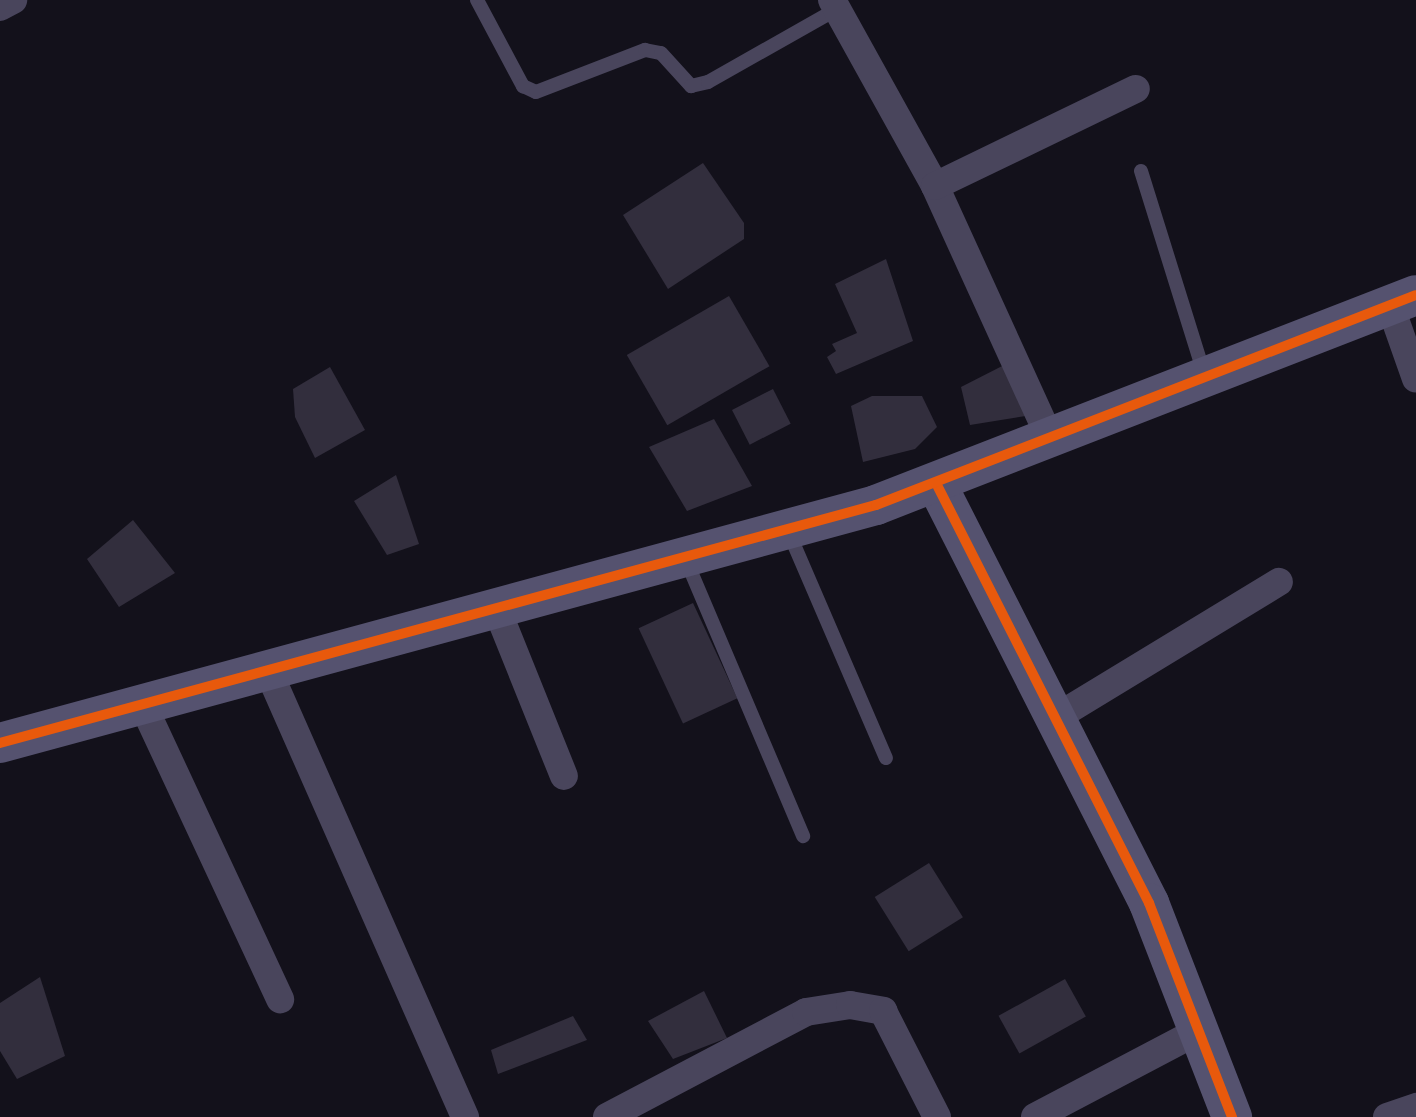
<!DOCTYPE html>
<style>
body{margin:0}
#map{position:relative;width:1416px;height:1117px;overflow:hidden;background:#13111b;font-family:Jost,sans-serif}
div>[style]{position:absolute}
.building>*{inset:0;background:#322e3d;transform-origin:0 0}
.lane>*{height:14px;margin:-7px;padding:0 7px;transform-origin:7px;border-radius:7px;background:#49455c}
.street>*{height:28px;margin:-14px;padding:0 14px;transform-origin:14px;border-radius:14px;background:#49455c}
.secondary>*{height:40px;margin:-20px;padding:0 20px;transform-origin:20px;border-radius:20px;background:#55526f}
.cycleway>*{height:10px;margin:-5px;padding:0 5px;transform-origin:5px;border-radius:5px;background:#e8590c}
span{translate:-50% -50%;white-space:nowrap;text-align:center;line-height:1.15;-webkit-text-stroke:8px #110d1f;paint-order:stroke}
</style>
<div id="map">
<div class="building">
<div style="clip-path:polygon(703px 163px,744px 223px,744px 239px,668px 289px,623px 215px)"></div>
<div style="clip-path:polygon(886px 259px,913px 341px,836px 374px,827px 357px,836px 351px,832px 344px,857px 333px,835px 284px)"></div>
<div style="left:729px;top:296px;width:81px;height:118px;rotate:60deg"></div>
<div style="clip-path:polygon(1012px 361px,1032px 415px,970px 425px,961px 387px)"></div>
<div style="clip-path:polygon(330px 367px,365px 430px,315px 458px,295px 417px,293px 389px)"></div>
<div style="left:773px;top:389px;width:39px;height:46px;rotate:63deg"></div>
<div style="clip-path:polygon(872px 396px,922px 396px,937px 427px,915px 449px,863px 462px,851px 406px)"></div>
<div style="clip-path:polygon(714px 419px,752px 486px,687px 511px,649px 447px)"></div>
<div style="clip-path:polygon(396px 475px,419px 544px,387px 555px,354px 501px)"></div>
<div style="clip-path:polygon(133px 520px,175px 573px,119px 607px,87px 559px)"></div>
<div style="left:693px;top:603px;width:105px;height:60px;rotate:65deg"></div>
<div style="left:929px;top:863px;width:64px;height:64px;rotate:58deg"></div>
<div style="clip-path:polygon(40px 977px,65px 1056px,17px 1079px,0 1051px,0 1003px)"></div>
<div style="left:1065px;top:979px;width:43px;height:76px;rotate:61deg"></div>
<div style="clip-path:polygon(704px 991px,727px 1038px,673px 1059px,648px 1021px)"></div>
<div style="clip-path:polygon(573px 1016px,587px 1040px,498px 1074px,491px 1050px)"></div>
</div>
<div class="lane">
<div style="left:477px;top:0;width:98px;rotate:61.9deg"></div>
<div style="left:523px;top:86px;width:14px;rotate:25deg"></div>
<div style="left:536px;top:92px;width:117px;rotate:-21.1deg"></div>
<div style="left:645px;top:50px;width:16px;rotate:11deg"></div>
<div style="left:661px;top:53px;width:45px;rotate:47.7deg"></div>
<div style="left:691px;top:86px;width:17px;rotate:-13deg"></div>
<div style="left:708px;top:82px;width:148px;rotate:-29.5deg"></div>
<div style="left:1141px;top:171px;width:212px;rotate:72.7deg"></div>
<div style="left:789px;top:533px;width:245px;rotate:66.7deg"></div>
<div style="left:686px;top:560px;width:300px;rotate:67deg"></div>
</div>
<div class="street">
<div style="left:832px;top:0;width:213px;rotate:61deg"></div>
<div style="left:935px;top:186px;width:277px;rotate:65.5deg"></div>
<div style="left:0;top:7px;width:15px;rotate:-28deg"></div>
<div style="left:935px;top:186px;width:223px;rotate:-25.8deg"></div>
<div style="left:1390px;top:305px;width:78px;rotate:70.6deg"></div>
<div style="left:496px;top:607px;width:182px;rotate:68.1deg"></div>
<div style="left:267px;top:668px;width:491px;rotate:66.2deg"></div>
<div style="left:142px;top:703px;width:327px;rotate:65deg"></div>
<div style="left:1055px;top:718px;width:262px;rotate:-31.3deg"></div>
<div style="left:607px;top:1117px;width:225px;rotate:-27.8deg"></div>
<div style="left:806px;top:1012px;width:45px;rotate:-9deg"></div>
<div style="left:850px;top:1005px;width:34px;rotate:10deg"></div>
<div style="left:883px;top:1011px;width:119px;rotate:63deg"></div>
<div style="left:1035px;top:1117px;width:187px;rotate:-27.8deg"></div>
<div style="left:1387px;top:1117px;width:31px;rotate:-19deg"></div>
</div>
<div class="secondary">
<div style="left:937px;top:485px;width:469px;rotate:63.1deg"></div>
<div style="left:1149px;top:903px;width:230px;rotate:68.8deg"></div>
<div style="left:0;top:743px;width:908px;rotate:-15.2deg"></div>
<div style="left:876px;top:505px;width:579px;rotate:-21.25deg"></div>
</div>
<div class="cycleway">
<div style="left:937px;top:485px;width:469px;rotate:63.1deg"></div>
<div style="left:1149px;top:903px;width:230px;rotate:68.8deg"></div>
<div style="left:0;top:743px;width:908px;rotate:-15.2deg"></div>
<div style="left:876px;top:505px;width:579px;rotate:-21.25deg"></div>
</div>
</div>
